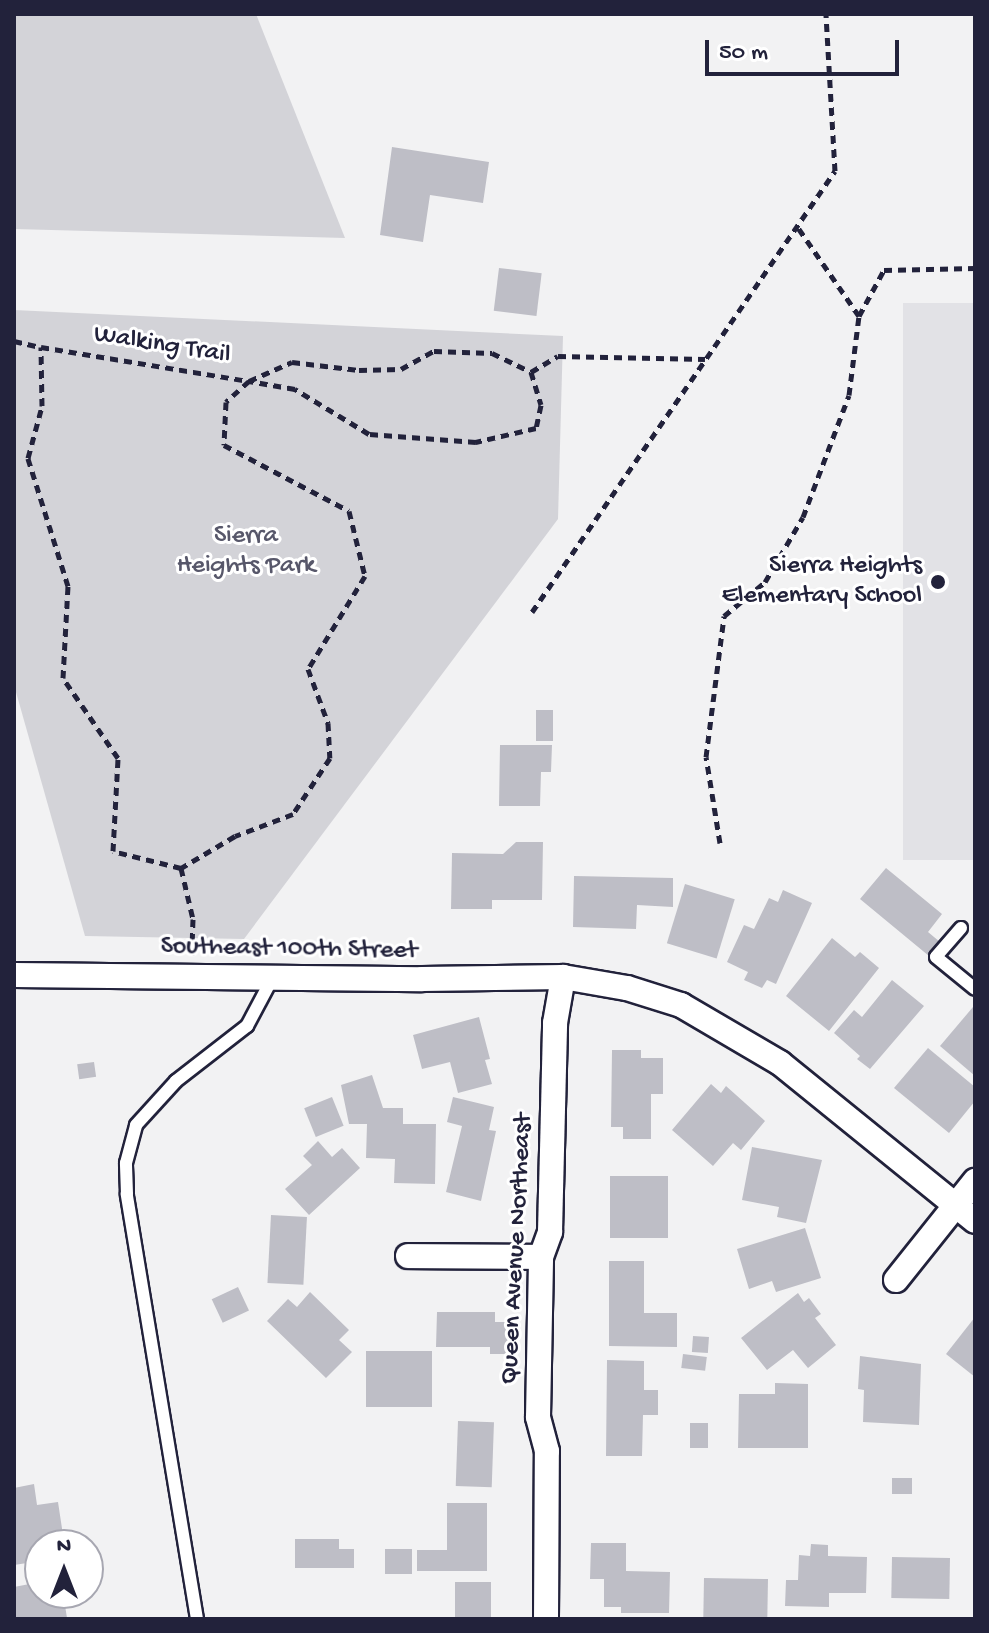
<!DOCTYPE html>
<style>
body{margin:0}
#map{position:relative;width:989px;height:1633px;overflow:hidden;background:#f2f2f3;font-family:"Gochi Hand",sans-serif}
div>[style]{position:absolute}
.built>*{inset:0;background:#e2e2e6;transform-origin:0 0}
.green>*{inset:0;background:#d3d3d8}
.building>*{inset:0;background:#bebec6;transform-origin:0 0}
.path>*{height:5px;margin-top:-2.5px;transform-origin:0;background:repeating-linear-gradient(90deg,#22223b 0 8px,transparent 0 14px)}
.roads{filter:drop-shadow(2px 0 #22223b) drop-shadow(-2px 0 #22223b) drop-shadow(0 2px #22223b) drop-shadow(0 -2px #22223b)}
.service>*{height:12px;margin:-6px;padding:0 6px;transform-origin:6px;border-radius:6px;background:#fff}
.minor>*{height:24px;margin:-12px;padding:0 12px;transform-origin:12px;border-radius:12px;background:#fff}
.dots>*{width:22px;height:22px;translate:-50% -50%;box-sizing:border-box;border:4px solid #fff;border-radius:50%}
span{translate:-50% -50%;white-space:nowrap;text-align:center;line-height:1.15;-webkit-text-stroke:6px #fff;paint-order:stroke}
.street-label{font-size:26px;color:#22223b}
.park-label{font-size:26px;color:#57576a}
.poi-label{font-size:26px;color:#22223b}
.right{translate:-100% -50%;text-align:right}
.frame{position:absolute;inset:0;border:16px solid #22223b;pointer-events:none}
.north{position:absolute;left:24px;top:1529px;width:80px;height:80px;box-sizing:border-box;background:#fff;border:2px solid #a7a7b1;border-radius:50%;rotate:0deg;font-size:22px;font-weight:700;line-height:32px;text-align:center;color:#22223b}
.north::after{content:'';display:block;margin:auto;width:28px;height:36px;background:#22223b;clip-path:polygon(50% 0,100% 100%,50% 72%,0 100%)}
.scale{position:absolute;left:705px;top:40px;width:194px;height:36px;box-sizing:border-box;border:4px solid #22223b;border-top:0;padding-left:10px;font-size:24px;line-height:28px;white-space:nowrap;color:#22223b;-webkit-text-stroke:6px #fff;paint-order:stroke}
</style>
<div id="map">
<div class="built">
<div style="left:903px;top:303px;width:72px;height:557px"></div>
</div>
<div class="green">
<div style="clip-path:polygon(14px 14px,256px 14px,345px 238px,14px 229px)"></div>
<div style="clip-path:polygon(14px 310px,563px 336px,558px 519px,244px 939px,85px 936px,14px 685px)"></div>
</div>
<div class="building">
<div style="clip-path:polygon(392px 147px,489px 162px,483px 203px,430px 195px,423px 242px,380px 235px)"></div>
<div style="left:499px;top:268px;width:43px;height:43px;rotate:7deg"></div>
<div style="left:536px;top:710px;width:17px;height:31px"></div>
<div style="clip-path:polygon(500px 745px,552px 745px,551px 772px,541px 772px,540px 806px,499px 806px)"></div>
<div style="clip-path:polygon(516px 842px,543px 842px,542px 900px,492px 900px,492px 909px,451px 909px,452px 853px,503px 854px)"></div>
<div style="clip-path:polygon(886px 868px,942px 914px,928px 932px,940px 942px,929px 956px,860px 899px)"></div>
<div style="clip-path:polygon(574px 876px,673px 878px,673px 907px,637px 905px,636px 929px,573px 927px)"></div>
<div style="left:685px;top:884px;width:52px;height:62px;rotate:17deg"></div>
<div style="clip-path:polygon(783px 890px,812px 903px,776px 984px,767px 980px,762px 988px,744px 980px,748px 972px,727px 962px,744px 925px,754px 929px,769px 898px,778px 902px)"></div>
<div style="clip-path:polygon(832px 938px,855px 957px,860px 952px,879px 968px,829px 1031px,786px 996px)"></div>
<div style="clip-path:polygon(892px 980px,924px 1006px,870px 1069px,857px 1059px,860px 1056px,834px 1033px,854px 1010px,862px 1017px)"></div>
<div style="clip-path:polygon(973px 1007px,975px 1009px,975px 1076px,940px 1046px)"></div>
<div style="clip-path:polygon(479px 1017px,490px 1059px,485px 1060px,492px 1084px,458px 1093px,450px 1062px,422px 1069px,413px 1035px)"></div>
<div style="clip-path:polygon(928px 1048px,975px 1087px,975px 1101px,949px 1133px,894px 1088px)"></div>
<div style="clip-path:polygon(612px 1050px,641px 1050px,641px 1058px,663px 1058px,663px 1094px,651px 1094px,651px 1139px,623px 1139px,623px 1127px,611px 1127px)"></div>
<div style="left:94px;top:1062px;width:15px;height:17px;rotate:82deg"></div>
<div style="clip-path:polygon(372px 1075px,383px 1108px,403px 1108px,403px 1124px,436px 1124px,435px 1184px,394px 1183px,395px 1159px,366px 1158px,367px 1124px,349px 1124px,341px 1085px)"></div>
<div style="clip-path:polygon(711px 1084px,721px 1093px,726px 1086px,765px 1121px,741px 1150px,733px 1143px,713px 1166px,672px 1130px)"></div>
<div style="left:332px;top:1097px;width:31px;height:30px;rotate:68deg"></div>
<div style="clip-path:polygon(453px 1097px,494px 1107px,489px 1130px,496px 1131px,481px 1201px,446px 1192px,462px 1126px,447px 1122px)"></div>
<div style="clip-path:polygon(318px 1141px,332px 1157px,342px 1148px,360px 1168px,309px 1215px,285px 1189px,312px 1165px,303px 1156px)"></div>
<div style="clip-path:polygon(752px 1147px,822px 1160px,806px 1223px,777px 1217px,779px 1207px,742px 1200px)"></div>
<div style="left:610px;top:1176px;width:58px;height:62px"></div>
<div style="left:271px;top:1215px;width:36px;height:68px;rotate:3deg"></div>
<div style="clip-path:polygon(805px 1228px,821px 1278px,776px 1292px,772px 1281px,749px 1289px,737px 1249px)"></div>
<div style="clip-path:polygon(609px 1261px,644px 1261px,644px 1313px,677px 1313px,677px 1347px,609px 1346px)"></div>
<div style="left:238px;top:1287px;width:26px;height:29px;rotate:65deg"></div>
<div style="clip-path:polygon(310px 1292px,349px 1330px,339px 1340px,352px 1352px,326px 1378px,267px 1321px,288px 1299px,297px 1307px)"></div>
<div style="clip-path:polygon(798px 1293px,804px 1302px,809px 1298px,821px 1314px,815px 1318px,836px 1345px,808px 1368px,793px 1350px,767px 1370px,741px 1338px)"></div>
<div style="clip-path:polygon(437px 1312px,495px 1312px,495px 1322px,515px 1322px,515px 1354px,490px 1354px,490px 1347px,436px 1347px)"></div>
<div style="clip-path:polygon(975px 1317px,975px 1377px,946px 1354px)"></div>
<div style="left:693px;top:1336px;width:16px;height:16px;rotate:4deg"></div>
<div style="left:366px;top:1351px;width:66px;height:56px"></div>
<div style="left:683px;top:1354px;width:24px;height:14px;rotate:7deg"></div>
<div style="clip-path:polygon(860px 1356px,921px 1364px,919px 1425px,863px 1422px,864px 1390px,858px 1389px)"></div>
<div style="clip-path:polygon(607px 1360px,644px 1361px,644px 1390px,658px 1390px,658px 1415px,643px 1415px,642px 1456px,606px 1456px)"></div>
<div style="clip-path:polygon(775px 1383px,808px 1384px,808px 1448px,738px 1448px,739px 1394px,775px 1394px)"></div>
<div style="left:458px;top:1421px;width:36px;height:65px;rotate:2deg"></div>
<div style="left:690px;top:1423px;width:18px;height:25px"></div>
<div style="left:892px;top:1478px;width:20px;height:16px"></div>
<div style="clip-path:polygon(34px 1484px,37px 1505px,58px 1502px,63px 1535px,43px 1538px,40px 1561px,14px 1565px,14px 1488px)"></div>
<div style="clip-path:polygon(447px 1503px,487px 1503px,487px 1571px,417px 1571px,417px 1550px,447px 1550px)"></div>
<div style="clip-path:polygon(295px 1539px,339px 1539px,339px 1549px,354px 1549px,354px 1568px,295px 1568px)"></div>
<div style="clip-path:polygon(591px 1543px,626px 1543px,626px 1571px,670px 1572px,669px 1613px,621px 1613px,621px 1607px,604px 1607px,604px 1579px,590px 1579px)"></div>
<div style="clip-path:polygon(811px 1544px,828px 1545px,828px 1556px,867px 1557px,866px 1593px,829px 1593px,829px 1607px,785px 1606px,786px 1580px,798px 1580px,799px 1555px,810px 1556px)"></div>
<div style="left:385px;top:1549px;width:27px;height:25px"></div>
<div style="left:892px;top:1557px;width:58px;height:41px;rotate:1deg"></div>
<div style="left:704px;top:1578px;width:64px;height:39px;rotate:1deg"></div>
<div style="clip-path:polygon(40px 1582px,40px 1593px,63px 1593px,67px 1618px,14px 1619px,14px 1587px)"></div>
<div style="left:455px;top:1582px;width:36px;height:37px"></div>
</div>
<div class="path">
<div style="left:859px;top:316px;width:52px;rotate:-61.5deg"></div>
<div style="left:884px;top:270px;width:91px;rotate:-1.3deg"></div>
<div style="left:14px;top:341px;width:28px;rotate:13deg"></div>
<div style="left:434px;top:351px;width:58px;rotate:2deg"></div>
<div style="left:492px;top:353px;width:43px;rotate:26deg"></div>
<div style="left:531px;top:372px;width:34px;rotate:73deg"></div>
<div style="left:541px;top:405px;width:24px;rotate:102deg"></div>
<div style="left:536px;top:428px;width:62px;rotate:166.9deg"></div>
<div style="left:476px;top:442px;width:107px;rotate:-175.7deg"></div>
<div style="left:369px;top:434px;width:87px;rotate:-148.7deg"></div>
<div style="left:295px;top:389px;width:47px;rotate:-170.1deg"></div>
<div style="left:249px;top:381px;width:47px;rotate:-23.8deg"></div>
<div style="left:292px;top:362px;width:67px;rotate:6.8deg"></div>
<div style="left:359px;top:370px;width:42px;rotate:-1.4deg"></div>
<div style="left:401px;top:369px;width:38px;rotate:-29deg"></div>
<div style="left:531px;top:372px;width:31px;rotate:-31deg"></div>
<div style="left:558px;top:356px;width:147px;rotate:1.2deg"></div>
<div style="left:532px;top:612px;width:535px;rotate:-55.51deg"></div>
<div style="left:835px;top:171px;width:157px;rotate:-93.3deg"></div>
<div style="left:720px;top:843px;width:87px;rotate:-99.2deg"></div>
<div style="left:706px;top:757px;width:142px;rotate:-82.7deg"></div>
<div style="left:724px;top:616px;width:53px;rotate:-39.7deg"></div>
<div style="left:765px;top:582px;width:75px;rotate:-59.7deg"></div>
<div style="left:803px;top:517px;width:130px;rotate:-69.3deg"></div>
<div style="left:849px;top:395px;width:80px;rotate:-82.8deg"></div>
<div style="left:859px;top:316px;width:109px;rotate:-124.6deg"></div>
<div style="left:181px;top:868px;width:70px;rotate:-166deg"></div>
<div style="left:113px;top:851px;width:93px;rotate:-86.9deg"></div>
<div style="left:118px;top:758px;width:97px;rotate:-124.5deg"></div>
<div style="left:63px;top:678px;width:92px;rotate:-86.9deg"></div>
<div style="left:68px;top:586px;width:134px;rotate:-107.4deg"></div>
<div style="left:28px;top:458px;width:54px;rotate:-74.9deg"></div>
<div style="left:42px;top:406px;width:59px;rotate:-91deg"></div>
<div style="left:41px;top:347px;width:211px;rotate:9.3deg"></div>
<div style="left:249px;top:381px;width:31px;rotate:138deg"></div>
<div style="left:226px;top:402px;width:43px;rotate:92.7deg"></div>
<div style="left:224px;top:445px;width:141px;rotate:27.8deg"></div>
<div style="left:349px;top:511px;width:67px;rotate:76.2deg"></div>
<div style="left:365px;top:576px;width:109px;rotate:121.5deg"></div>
<div style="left:308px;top:669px;width:58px;rotate:69.7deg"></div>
<div style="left:328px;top:723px;width:35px;rotate:87deg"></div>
<div style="left:330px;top:758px;width:67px;rotate:123.5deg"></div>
<div style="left:293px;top:814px;width:62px;rotate:159.2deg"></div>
<div style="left:235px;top:836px;width:63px;rotate:149.3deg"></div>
<div style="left:181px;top:868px;width:52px;rotate:76.8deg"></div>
<div style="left:193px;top:919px;width:36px;rotate:92deg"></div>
</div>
<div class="roads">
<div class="service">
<div style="left:961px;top:928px;width:38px;rotate:131deg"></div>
<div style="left:936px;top:957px;width:50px;rotate:39.4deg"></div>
<div style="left:197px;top:1619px;width:431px;rotate:-99.4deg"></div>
<div style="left:127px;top:1194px;width:31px;rotate:-92deg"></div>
<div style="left:126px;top:1163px;width:39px;rotate:-75deg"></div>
<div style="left:136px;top:1125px;width:59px;rotate:-47.7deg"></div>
<div style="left:176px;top:1081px;width:90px;rotate:-37.8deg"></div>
<div style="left:247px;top:1026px;width:55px;rotate:-62deg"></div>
</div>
<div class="minor">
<div style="left:14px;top:975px;width:408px;rotate:0.6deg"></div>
<div style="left:422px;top:979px;width:141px;rotate:-0.8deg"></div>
<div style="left:563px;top:977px;width:65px;rotate:9.8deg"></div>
<div style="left:627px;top:988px;width:57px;rotate:17.5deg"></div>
<div style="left:681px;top:1005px;width:115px;rotate:30.4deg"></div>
<div style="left:780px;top:1063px;width:251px;rotate:39deg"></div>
<div style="left:408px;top:1256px;width:133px;rotate:0.4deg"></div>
<div style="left:896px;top:1280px;width:127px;rotate:-51.4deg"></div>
<div style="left:546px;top:1619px;width:168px;rotate:-89.7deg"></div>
<div style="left:547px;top:1451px;width:35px;rotate:-105deg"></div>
<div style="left:538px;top:1417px;width:160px;rotate:-88.9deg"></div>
<div style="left:541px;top:1257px;width:27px;rotate:-70deg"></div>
<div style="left:550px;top:1232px;width:209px;rotate:-88.6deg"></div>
<div style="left:555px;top:1023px;width:47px;rotate:-80.1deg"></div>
</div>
</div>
<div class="dots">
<div style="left:938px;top:582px;background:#22223b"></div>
</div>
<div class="street-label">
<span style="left:162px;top:346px;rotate:9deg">Walking Trail</span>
<span style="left:289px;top:950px;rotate:1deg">Southeast 100th Street</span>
<span style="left:518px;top:1249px;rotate:-87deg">Queen Avenue Northeast</span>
</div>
<div class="park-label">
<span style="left:246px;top:552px">Sierra<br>Heights Park</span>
</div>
<div class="poi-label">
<span class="right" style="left:922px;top:582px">Sierra Heights<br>Elementary School</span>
</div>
<div class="frame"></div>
<div class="north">N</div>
<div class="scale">50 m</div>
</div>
